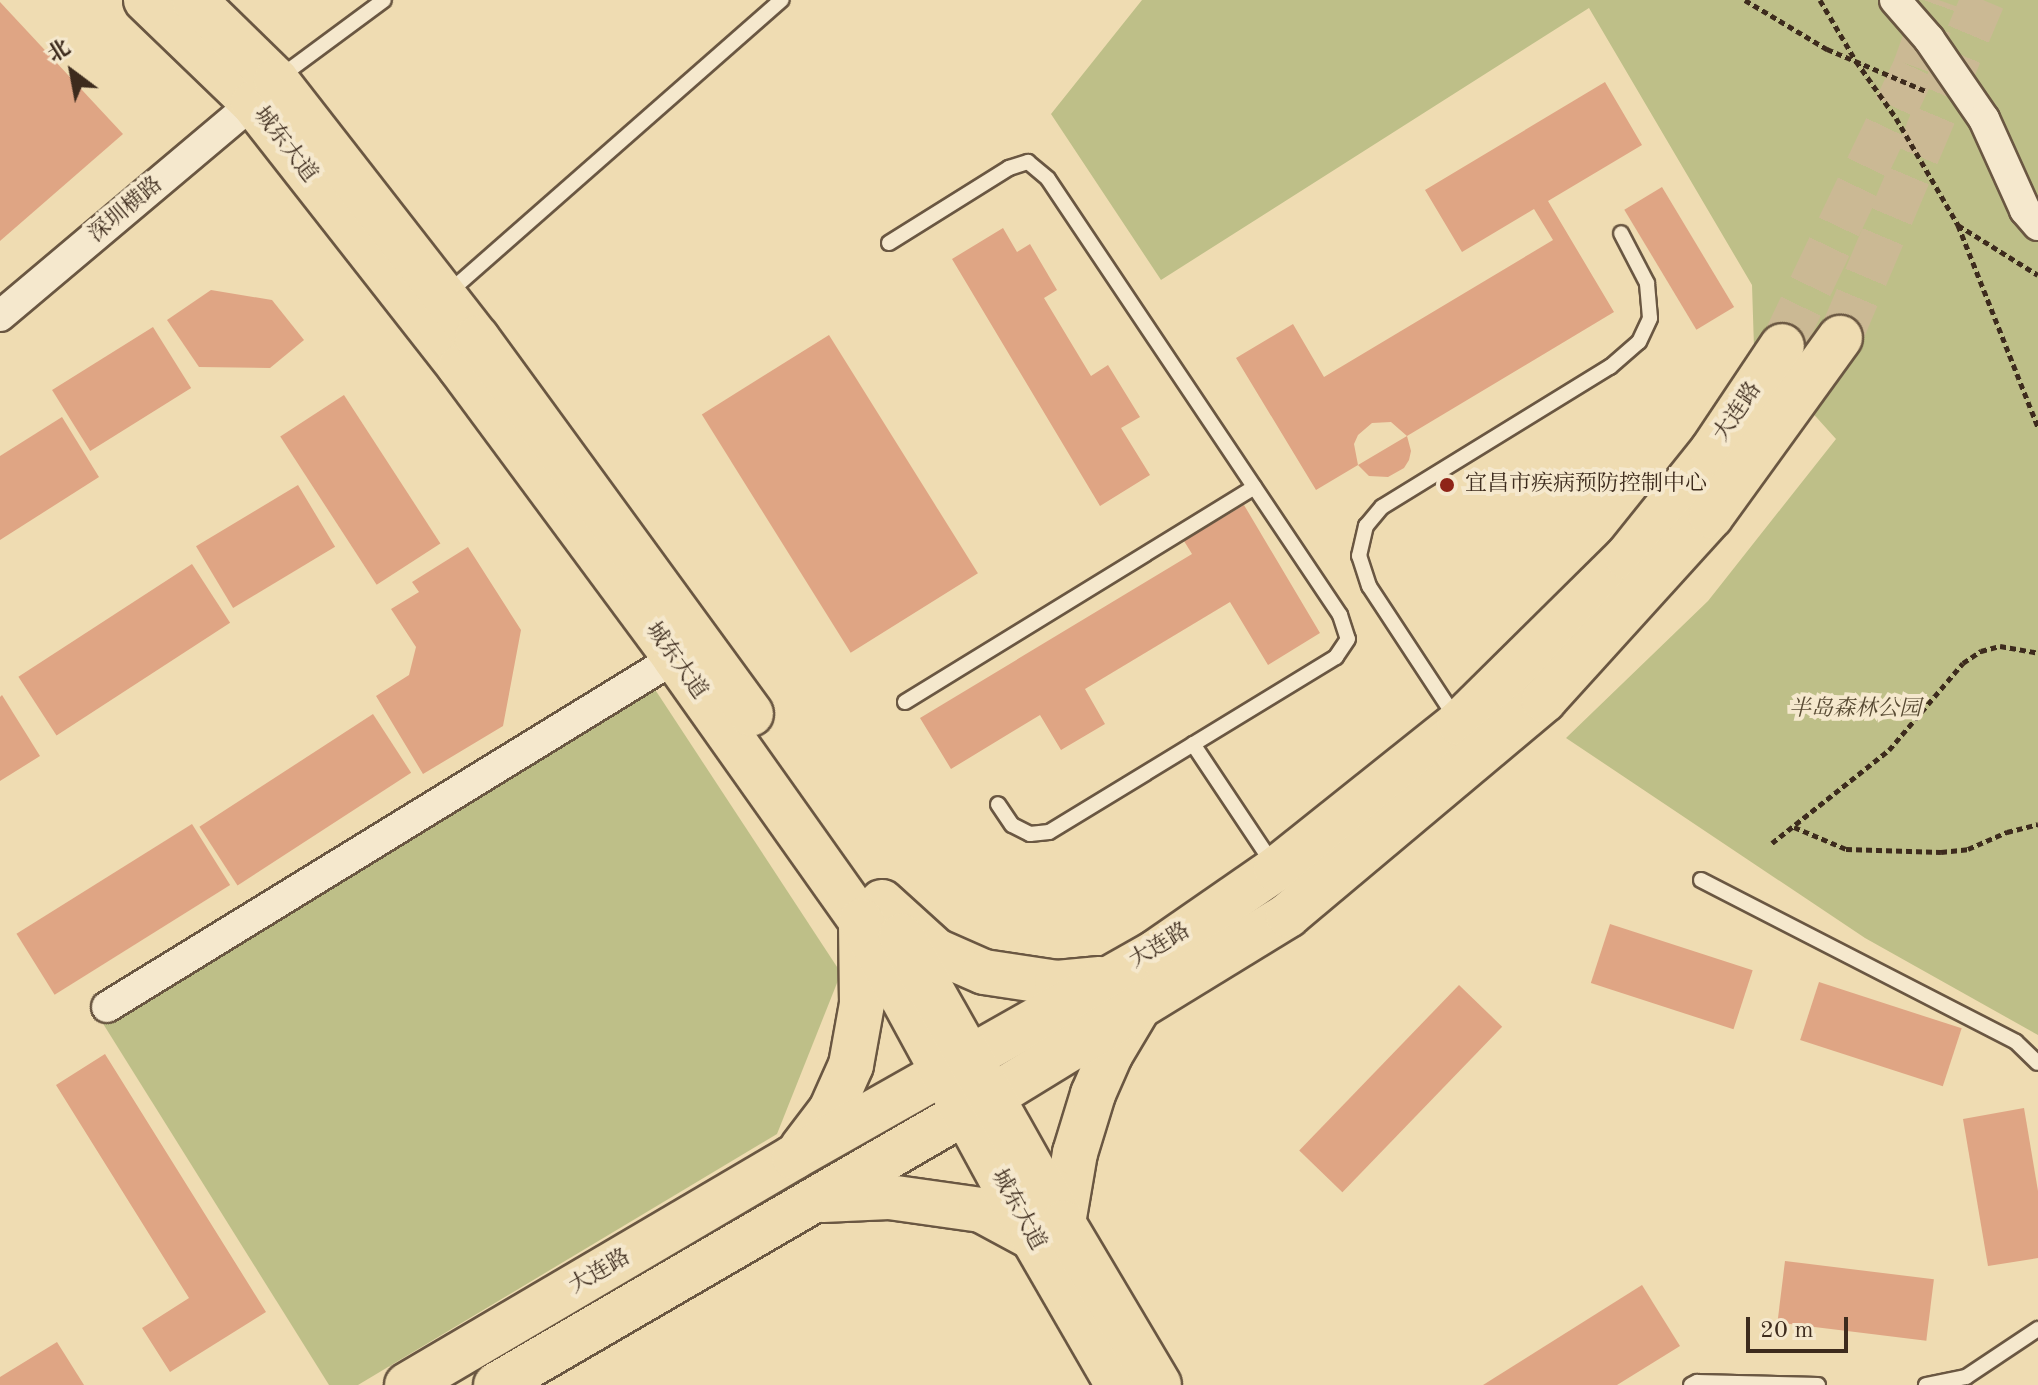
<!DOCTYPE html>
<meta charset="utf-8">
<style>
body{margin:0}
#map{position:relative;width:2038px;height:1385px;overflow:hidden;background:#efdcb2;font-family:"Old Standard TT","Noto Serif SC",serif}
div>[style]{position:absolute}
.green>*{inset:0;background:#bebf88}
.building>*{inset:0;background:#dfa584;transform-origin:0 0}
.primary-tunnel>*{height:44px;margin-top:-22px;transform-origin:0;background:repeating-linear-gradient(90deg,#cbb994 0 44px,transparent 0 66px)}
.path>*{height:5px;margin-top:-2.5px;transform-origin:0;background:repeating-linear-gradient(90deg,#3d2b1d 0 6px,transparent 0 10px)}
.roads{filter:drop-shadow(2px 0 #6a5742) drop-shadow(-2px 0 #6a5742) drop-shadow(0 2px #6a5742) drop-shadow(0 -2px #6a5742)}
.service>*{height:14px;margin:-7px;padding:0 7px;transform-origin:7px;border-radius:7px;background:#f5e8cd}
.minor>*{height:30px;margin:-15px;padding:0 15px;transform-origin:15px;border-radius:15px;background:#f5e8cd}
.primary>*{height:44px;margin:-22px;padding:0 22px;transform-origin:22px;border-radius:22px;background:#efdcb2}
.trunk>*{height:44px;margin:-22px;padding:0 22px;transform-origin:22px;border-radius:22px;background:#efdcb2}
.dots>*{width:22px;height:22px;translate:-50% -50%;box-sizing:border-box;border:4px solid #f5e8cd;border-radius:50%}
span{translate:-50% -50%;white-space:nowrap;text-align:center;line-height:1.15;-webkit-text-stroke:8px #f5e8cd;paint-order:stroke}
.street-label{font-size:22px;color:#3d2b1d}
.poi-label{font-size:22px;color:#3d2b1d}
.left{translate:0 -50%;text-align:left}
.park-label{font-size:22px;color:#574932;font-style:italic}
.north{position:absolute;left:32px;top:32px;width:80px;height:80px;-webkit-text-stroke:6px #f5e8cd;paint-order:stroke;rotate:328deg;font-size:22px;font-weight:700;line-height:32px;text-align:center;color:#3d2b1d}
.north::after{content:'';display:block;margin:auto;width:28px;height:36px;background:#3d2b1d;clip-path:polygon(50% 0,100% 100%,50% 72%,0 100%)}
.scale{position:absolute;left:1746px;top:1317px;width:102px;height:36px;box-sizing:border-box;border:4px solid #3d2b1d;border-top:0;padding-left:10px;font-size:24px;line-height:28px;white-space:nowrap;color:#3d2b1d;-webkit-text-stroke:6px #f5e8cd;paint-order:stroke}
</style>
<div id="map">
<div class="green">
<div style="clip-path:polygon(1142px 0,2038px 0,2038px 1035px,1865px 938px,1566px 738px,1708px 601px,1836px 439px,1754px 348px,1752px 285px,1589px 8px,1161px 280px,1051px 114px)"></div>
<div style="clip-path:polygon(637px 662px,841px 973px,777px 1134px,358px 1385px,329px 1385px,92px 1006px)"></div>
</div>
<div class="building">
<div style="clip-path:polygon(0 2px,123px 134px,0 241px)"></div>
<div style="clip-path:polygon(1605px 82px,1642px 145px,1548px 201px,1614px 312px,1407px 436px,1411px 451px,1409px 460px,1404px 468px,1388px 477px,1369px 476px,1358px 465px,1407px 436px,1391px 422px,1372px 423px,1358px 435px,1354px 444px,1358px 465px,1316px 490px,1236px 358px,1293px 324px,1324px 377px,1553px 240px,1534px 209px,1462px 252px,1425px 190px)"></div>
<div style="left:1662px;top:187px;width:140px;height:44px;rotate:59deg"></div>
<div style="clip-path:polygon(1003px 228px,1017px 252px,1030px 244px,1057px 290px,1044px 298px,1091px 376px,1108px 365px,1140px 417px,1121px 428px,1150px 475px,1100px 506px,952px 259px)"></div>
<div style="clip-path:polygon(211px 290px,272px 300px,304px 340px,270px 368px,199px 367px,167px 320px)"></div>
<div style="left:153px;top:327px;width:72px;height:119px;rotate:58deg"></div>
<div style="left:829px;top:335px;width:281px;height:150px;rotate:58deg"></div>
<div style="left:344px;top:395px;width:177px;height:76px;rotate:57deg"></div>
<div style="clip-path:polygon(62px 417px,99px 477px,0 540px,0 456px)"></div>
<div style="left:298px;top:485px;width:72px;height:119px;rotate:59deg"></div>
<div style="clip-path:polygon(1244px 505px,1320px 633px,1268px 665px,1230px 602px,1085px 689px,1105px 724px,1061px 750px,1040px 715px,951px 769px,920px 718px,1192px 554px,1184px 541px)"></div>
<div style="clip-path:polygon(468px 547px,521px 630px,503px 726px,423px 774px,376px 696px,409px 675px,416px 647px,391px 609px,419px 592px,412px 582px)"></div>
<div style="left:192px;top:564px;width:70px;height:207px;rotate:57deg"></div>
<div style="clip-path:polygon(2px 695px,40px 756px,0 781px,0 697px)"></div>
<div style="left:373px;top:714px;width:70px;height:207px;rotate:57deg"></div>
<div style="left:192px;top:824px;width:72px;height:207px;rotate:58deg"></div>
<div style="left:1610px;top:924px;width:150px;height:62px;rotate:18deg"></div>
<div style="left:1819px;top:982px;width:150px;height:61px;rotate:18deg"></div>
<div style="left:1459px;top:985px;width:60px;height:230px;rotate:44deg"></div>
<div style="clip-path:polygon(105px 1054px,266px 1312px,170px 1372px,142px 1328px,189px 1298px,56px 1085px)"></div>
<div style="clip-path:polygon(2024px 1108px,2038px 1191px,2038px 1258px,1988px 1266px,1963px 1119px)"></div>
<div style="left:1785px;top:1261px;width:150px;height:62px;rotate:7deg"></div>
<div style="clip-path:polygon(1642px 1285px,1680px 1346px,1617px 1385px,1483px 1385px)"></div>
<div style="clip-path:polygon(57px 1342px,84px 1385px,0 1385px,0 1377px)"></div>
</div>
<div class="primary-tunnel">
<div style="left:1840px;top:338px;width:367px;rotate:-67.1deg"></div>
<div style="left:1782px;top:346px;width:309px;rotate:-64.5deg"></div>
<div style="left:1915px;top:67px;width:71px;rotate:-70.3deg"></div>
</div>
<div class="path">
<div style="left:1745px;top:0;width:96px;rotate:30.9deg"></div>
<div style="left:1827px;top:49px;width:108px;rotate:23deg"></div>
<div style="left:1820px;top:0;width:71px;rotate:59.5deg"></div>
<div style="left:1856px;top:61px;width:70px;rotate:54.9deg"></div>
<div style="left:1896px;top:118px;width:124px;rotate:59.9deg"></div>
<div style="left:1958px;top:225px;width:217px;rotate:68.4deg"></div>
<div style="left:1958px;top:225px;width:94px;rotate:32deg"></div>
<div style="left:1794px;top:827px;width:56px;rotate:22.9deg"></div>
<div style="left:1846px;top:849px;width:95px;rotate:1.8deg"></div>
<div style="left:1941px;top:852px;width:27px;rotate:-6deg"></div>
<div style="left:1968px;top:849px;width:43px;rotate:-23.6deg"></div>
<div style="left:2007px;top:832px;width:32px;rotate:-14deg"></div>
<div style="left:1772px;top:843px;width:149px;rotate:-38.5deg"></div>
<div style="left:1889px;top:750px;width:114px;rotate:-49.6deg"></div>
<div style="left:1963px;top:663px;width:22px;rotate:-34deg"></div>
<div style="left:1981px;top:651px;width:20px;rotate:-15deg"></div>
<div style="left:2000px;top:646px;width:39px;rotate:10deg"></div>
</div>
<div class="roads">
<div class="service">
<div style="left:280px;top:77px;width:129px;rotate:-36.5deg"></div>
<div style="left:889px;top:243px;width:142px;rotate:-32deg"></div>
<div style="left:1009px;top:168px;width:20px;rotate:-18deg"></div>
<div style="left:1028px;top:162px;width:26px;rotate:40deg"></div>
<div style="left:1048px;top:179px;width:525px;rotate:56.19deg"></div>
<div style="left:1340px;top:615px;width:25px;rotate:72deg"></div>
<div style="left:1348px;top:639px;width:22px;rotate:124deg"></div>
<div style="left:1336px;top:657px;width:336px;rotate:148.6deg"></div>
<div style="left:1049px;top:832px;width:19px;rotate:174deg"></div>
<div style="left:1030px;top:834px;width:20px;rotate:-153deg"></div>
<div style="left:1012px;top:825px;width:25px;rotate:-124deg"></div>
<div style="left:448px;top:293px;width:444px;rotate:-41.3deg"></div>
<div style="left:905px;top:702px;width:410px;rotate:-31.6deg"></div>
<div style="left:1457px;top:720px;width:160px;rotate:-123.3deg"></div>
<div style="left:1369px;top:586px;width:32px;rotate:-108deg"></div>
<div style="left:1359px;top:556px;width:31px;rotate:-77deg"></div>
<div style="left:1366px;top:526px;width:25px;rotate:-50deg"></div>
<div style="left:1382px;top:507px;width:268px;rotate:-31.6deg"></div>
<div style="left:1610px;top:367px;width:38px;rotate:-41deg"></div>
<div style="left:1639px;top:342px;width:26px;rotate:-65deg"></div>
<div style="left:1650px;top:318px;width:35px;rotate:-95deg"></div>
<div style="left:1647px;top:283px;width:56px;rotate:-117.5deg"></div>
<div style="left:1193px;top:744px;width:144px;rotate:56.3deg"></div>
<div style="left:1701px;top:880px;width:354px;rotate:27.2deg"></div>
<div style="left:2016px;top:1042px;width:30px;rotate:44deg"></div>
<div style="left:1691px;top:1385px;width:7px;rotate:-27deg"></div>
<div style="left:1697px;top:1382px;width:121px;rotate:1.4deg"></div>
<div style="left:1926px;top:1385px;width:41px;rotate:-11.3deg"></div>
<div style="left:1966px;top:1377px;width:87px;rotate:-33.7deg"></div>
</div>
<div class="minor">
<div style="left:1895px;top:0;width:52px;rotate:48.9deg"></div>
<div style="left:1929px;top:39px;width:97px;rotate:55.5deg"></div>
<div style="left:1984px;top:119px;width:100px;rotate:65.7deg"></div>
<div style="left:2025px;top:210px;width:20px;rotate:49deg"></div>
<div style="left:0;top:316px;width:331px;rotate:-40.1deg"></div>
<div style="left:107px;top:1007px;width:667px;rotate:-31.57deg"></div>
</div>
<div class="primary">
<div style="left:882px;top:902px;width:73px;rotate:42.2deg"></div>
<div style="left:936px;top:951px;width:52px;rotate:23.6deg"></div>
<div style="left:984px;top:972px;width:74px;rotate:8.6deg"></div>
<div style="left:1057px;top:983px;width:43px;rotate:-5.3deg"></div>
<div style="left:802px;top:1148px;width:48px;rotate:-52.7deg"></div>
<div style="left:831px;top:1110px;width:49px;rotate:-66deg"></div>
<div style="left:851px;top:1065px;width:62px;rotate:-79.8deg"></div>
<div style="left:862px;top:1004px;width:83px;rotate:-90.7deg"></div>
<div style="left:823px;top:1200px;width:66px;rotate:-2.6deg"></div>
<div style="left:889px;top:1197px;width:93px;rotate:8deg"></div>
<div style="left:981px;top:1210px;width:59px;rotate:28.3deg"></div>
<div style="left:1063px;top:1223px;width:71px;rotate:-80.3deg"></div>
<div style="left:1075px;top:1153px;width:62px;rotate:-73deg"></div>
<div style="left:1093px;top:1094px;width:43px;rotate:-66.4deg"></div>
<div style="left:1110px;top:1055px;width:55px;rotate:-59.2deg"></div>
<div style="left:407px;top:1385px;width:449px;rotate:-30.5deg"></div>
<div style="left:794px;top:1157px;width:416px;rotate:-29.5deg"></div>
<div style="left:1156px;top:952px;width:146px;rotate:-34.7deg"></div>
<div style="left:1276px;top:869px;width:234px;rotate:-38.6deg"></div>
<div style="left:1459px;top:723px;width:236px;rotate:-44.7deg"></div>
<div style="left:1627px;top:557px;width:136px;rotate:-51.3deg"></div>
<div style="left:1712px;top:451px;width:126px;rotate:-56.3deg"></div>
<div style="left:496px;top:1385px;width:575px;rotate:-30.18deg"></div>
<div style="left:993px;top:1096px;width:346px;rotate:-31.5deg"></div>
<div style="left:1288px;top:915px;width:334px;rotate:-40deg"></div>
<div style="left:1544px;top:700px;width:248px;rotate:-47.8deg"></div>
<div style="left:1711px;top:516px;width:220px;rotate:-54.1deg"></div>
</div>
<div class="trunk">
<div style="left:146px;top:0;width:149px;rotate:43.9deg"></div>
<div style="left:253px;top:103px;width:335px;rotate:51.9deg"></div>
<div style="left:460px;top:367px;width:362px;rotate:53.5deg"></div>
<div style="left:675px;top:658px;width:322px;rotate:54.7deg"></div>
<div style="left:861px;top:921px;width:361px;rotate:61.5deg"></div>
<div style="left:1033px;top:1238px;width:170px;rotate:60deg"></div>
<div style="left:194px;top:0;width:115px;rotate:44.3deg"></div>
<div style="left:276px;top:80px;width:327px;rotate:52.1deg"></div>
<div style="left:477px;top:338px;width:465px;rotate:53.9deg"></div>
<div style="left:901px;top:936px;width:330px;rotate:60.6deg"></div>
<div style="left:1063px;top:1223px;width:188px;rotate:59.3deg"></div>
</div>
</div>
<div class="dots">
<div style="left:1447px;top:485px;background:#8f2418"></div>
</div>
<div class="street-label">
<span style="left:285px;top:145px;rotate:52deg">城东大道</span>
<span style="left:126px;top:210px;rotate:-40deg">深圳横路</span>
<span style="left:1738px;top:412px;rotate:-56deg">大连路</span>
<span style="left:676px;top:661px;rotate:54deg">城东大道</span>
<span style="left:1160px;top:946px;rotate:-31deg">大连路</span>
<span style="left:1018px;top:1210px;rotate:61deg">城东大道</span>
<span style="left:600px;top:1272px;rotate:-30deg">大连路</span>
</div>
<div class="poi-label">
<span class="left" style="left:1465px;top:485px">宜昌市疾病预防控制中心</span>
</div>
<div class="park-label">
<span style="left:1855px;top:710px">半岛森林公园</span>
</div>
<div class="north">北</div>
<div class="scale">20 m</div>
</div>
